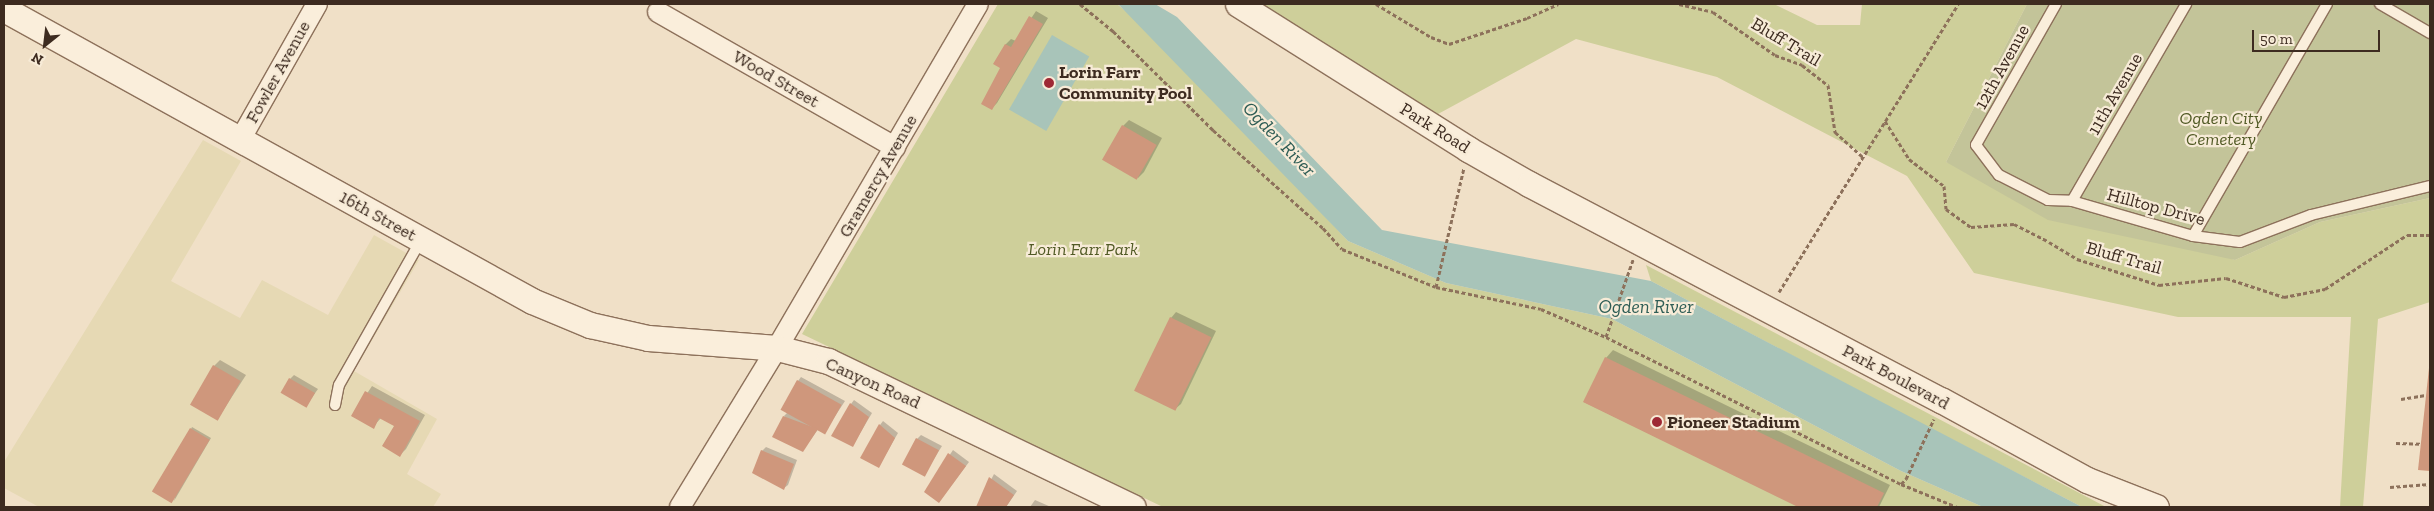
<!DOCTYPE html>
<style>
body{margin:0}
#map{position:relative;width:2434px;height:511px;overflow:hidden;background:#f0e0c7;font-family:"Zilla Slab",serif}
div>[style]{position:absolute}
.farmland>*{inset:0;background:#e6d9b4}
.green>*{inset:0;background:#cecf9a}
.cemetery>*{inset:0;background:#c3c499}
.water>*{inset:0;background:#a8c4b9;transform-origin:0 0}
.shadow>*{inset:0;background:#0003}
.building>*{inset:0;background:#cf977c;transform-origin:0 0}
.path>*{height:3px;margin-top:-1.5px;transform-origin:0;background:repeating-linear-gradient(90deg,#8d715b 0 4px,transparent 0 6.5px)}
.roads{filter:drop-shadow(1px 0 #8d715b) drop-shadow(-1px 0 #8d715b) drop-shadow(0 1px #8d715b) drop-shadow(0 -1px #8d715b)}
.service>*{height:10px;margin:-5px;padding:0 5px;transform-origin:5px;border-radius:5px;background:#faeedb}
.minor>*{height:20px;margin:-10px;padding:0 10px;transform-origin:10px;border-radius:10px;background:#faeedb}
.tertiary>*{height:25px;margin:-12.5px;padding:0 12.5px;transform-origin:12.5px;border-radius:12.5px;background:#faeedb}
.dots>*{width:14px;height:14px;translate:-50% -50%;box-sizing:border-box;border:2px solid #f7ebd7;border-radius:50%}
span{translate:-50% -50%;white-space:nowrap;text-align:center;line-height:1.15;-webkit-text-stroke:4.5px #f7ebd7;paint-order:stroke}
.street-label{font-size:18px;color:#3d2b20}
.poi-label{font-size:18px;color:#3d2b20;font-weight:700}
.left{translate:0 -50%;text-align:left}
.park-label{font-size:18px;color:#515a25;font-style:italic}
.water-label{font-size:19px;color:#2e5d55;font-style:italic}
.frame{position:absolute;inset:0;border:5px solid #3d2b20;pointer-events:none}
.north{position:absolute;left:20px;top:20px;width:50px;height:50px;-webkit-text-stroke:4px #f7ebd7;paint-order:stroke;rotate:209deg;font-size:14px;font-weight:700;line-height:20px;text-align:center;color:#3d2b20}
.north::after{content:'';display:block;margin:auto;width:18px;height:22px;background:#3d2b20;clip-path:polygon(50% 0,100% 100%,50% 72%,0 100%)}
.scale{position:absolute;left:2252px;top:30px;width:128px;height:22px;box-sizing:border-box;border:2px solid #3d2b20;border-top:0;padding-left:6px;font-size:15px;line-height:18px;white-space:nowrap;color:#3d2b20;-webkit-text-stroke:4px #f7ebd7;paint-order:stroke}
</style>
<div id="map">
<div class="farmland">
<div style="clip-path:polygon(203px 140px,241px 161px,171px 281px,240px 318px,262px 280px,328px 315px,374px 235px,419px 260px,354px 371px,437px 419px,407px 474px,441px 494px,433px 507px,39px 507px,4px 488px,4px 462px)"></div>
</div>
<div class="green">
<div style="clip-path:polygon(998px 4px,1117px 4px,1152px 33px,1348px 241px,1446px 283px,1612px 319px,1901px 471px,1983px 507px,1163px 507px,802px 334px)"></div>
<div style="clip-path:polygon(1259px 4px,1774px 4px,1817px 25px,1860px 25px,1862px 4px,2027px 4px,1946px 162px,2235px 260px,2320px 222px,2430px 198px,2430px 302px,2378px 319px,2363px 507px,2340px 507px,2351px 317px,2178px 317px,1974px 273px,1907px 176px,1717px 77px,1576px 39px,1438px 114px)"></div>
<div style="clip-path:polygon(1646px 265px,2106px 507px,2082px 507px,1922px 424px,1651px 281px)"></div>
</div>
<div class="cemetery">
<div style="clip-path:polygon(2027px 4px,2430px 4px,2430px 198px,2320px 222px,2235px 260px,2048px 220px,1946px 162px)"></div>
</div>
<div class="water">
<div style="clip-path:polygon(1118px 4px,1155px 4px,1177px 17px,1382px 230px,1651px 281px,2082px 507px,1983px 507px,1901px 471px,1612px 319px,1446px 283px,1348px 241px)"></div>
<div style="left:1052px;top:35px;width:43px;height:86px;rotate:30deg"></div>
</div>
<div class="shadow">
<div style="clip-path:polygon(1036px 11px,1048px 18px,997px 103px,992px 108px,1001px 68px,995px 64px,1006px 44px,1011px 39px,1016px 41px)"></div>
<div style="clip-path:polygon(1129px 120px,1162px 138px,1144px 172px,1138px 178px,1123px 126px)"></div>
<div style="clip-path:polygon(1176px 312px,1216px 331px,1181px 404px,1175px 409px,1171px 318px)"></div>
<div style="clip-path:polygon(1613px 350px,1890px 485px,1879px 507px,1801px 507px,1584px 402px,1606px 358px)"></div>
<div style="clip-path:polygon(220px 360px,246px 375px,217px 420px,214px 366px)"></div>
<div style="clip-path:polygon(2430px 370px,2430px 470px,2419px 469px)"></div>
<div style="clip-path:polygon(294px 375px,318px 389px,306px 406px,290px 379px)"></div>
<div style="clip-path:polygon(801px 377px,845px 401px,828px 427px,825px 431px,819px 428px,806px 446px,784px 416px,788px 412px,798px 381px)"></div>
<div style="clip-path:polygon(372px 386px,425px 415px,406px 449px,400px 455px,395px 426px,381px 418px,373px 427px,352px 416px)"></div>
<div style="clip-path:polygon(854px 400px,872px 413px,853px 445px,851px 404px)"></div>
<div style="clip-path:polygon(883px 421px,898px 433px,879px 466px,880px 425px)"></div>
<div style="clip-path:polygon(192px 427px,211px 438px,174px 501px,191px 429px)"></div>
<div style="clip-path:polygon(921px 435px,942px 446px,924px 475px,917px 439px)"></div>
<div style="clip-path:polygon(766px 447px,797px 460px,788px 485px,784px 488px,762px 451px)"></div>
<div style="clip-path:polygon(953px 450px,969px 462px,939px 502px,925px 492px)"></div>
<div style="clip-path:polygon(994px 474px,1017px 491px,1006px 507px,977px 507px)"></div>
<div style="clip-path:polygon(1035px 500px,1051px 507px,1030px 507px)"></div>
</div>
<div class="building">
<div style="clip-path:polygon(1029px 16px,1043px 24px,992px 110px,981px 104px,1000px 68px,993px 64px,1005px 44px,1011px 47px)"></div>
<div style="left:1122px;top:125px;width:40px;height:40px;rotate:30deg"></div>
<div style="left:1170px;top:317px;width:46px;height:82px;rotate:26deg"></div>
<div style="clip-path:polygon(1605px 357px,1884px 493px,1877px 507px,1798px 507px,1583px 402px)"></div>
<div style="left:213px;top:365px;width:32px;height:46px;rotate:30deg"></div>
<div style="clip-path:polygon(2429px 368px,2430px 369px,2430px 471px,2418px 470px)"></div>
<div style="left:289px;top:378px;width:30px;height:17px;rotate:30deg"></div>
<div style="left:797px;top:380px;width:51px;height:34px;rotate:29deg"></div>
<div style="clip-path:polygon(365px 391px,420px 421px,400px 457px,382px 446px,394px 426px,379px 418px,374px 429px,351px 416px)"></div>
<div style="clip-path:polygon(850px 403px,869px 417px,853px 447px,831px 436px)"></div>
<div style="clip-path:polygon(783px 416px,818px 429px,803px 452px,772px 437px)"></div>
<div style="clip-path:polygon(879px 424px,895px 438px,879px 468px,860px 458px)"></div>
<div style="left:190px;top:428px;width:23px;height:74px;rotate:31deg"></div>
<div style="left:916px;top:438px;width:26px;height:30px;rotate:28deg"></div>
<div style="clip-path:polygon(761px 450px,794px 464px,784px 490px,752px 473px)"></div>
<div style="clip-path:polygon(948px 453px,966px 466px,939px 503px,924px 492px)"></div>
<div style="clip-path:polygon(989px 477px,1014px 495px,1006px 507px,976px 507px)"></div>
</div>
<div class="path">
<div style="left:1080px;top:4px;width:43px;rotate:39.3deg"></div>
<div style="left:1113px;top:31px;width:141px;rotate:44.7deg"></div>
<div style="left:1213px;top:130px;width:147px;rotate:41.7deg"></div>
<div style="left:1323px;top:228px;width:28px;rotate:48deg"></div>
<div style="left:1342px;top:249px;width:101px;rotate:22deg"></div>
<div style="left:1436px;top:287px;width:107px;rotate:11.8deg"></div>
<div style="left:1541px;top:309px;width:71px;rotate:23.3deg"></div>
<div style="left:1606px;top:337px;width:330px;rotate:26.5deg"></div>
<div style="left:1901px;top:484px;width:61px;rotate:22.3deg"></div>
<div style="left:1376px;top:4px;width:64px;rotate:31deg"></div>
<div style="left:1431px;top:37px;width:19px;rotate:21deg"></div>
<div style="left:1449px;top:44px;width:82px;rotate:-18.4deg"></div>
<div style="left:1527px;top:18px;width:34px;rotate:-24deg"></div>
<div style="left:1679px;top:4px;width:35px;rotate:13deg"></div>
<div style="left:1713px;top:12px;width:75px;rotate:34.7deg"></div>
<div style="left:1775px;top:55px;width:29px;rotate:20deg"></div>
<div style="left:1802px;top:65px;width:33px;rotate:38deg"></div>
<div style="left:1828px;top:85px;width:48px;rotate:81.5deg"></div>
<div style="left:1835px;top:132px;width:38px;rotate:42deg"></div>
<div style="left:1885px;top:121px;width:45px;rotate:57.7deg"></div>
<div style="left:1909px;top:159px;width:44px;rotate:37.6deg"></div>
<div style="left:1944px;top:186px;width:23px;rotate:85deg"></div>
<div style="left:1946px;top:209px;width:31px;rotate:36deg"></div>
<div style="left:1971px;top:227px;width:43px;rotate:-4deg"></div>
<div style="left:2014px;top:224px;width:39px;rotate:27deg"></div>
<div style="left:2049px;top:242px;width:33px;rotate:31deg"></div>
<div style="left:2077px;top:259px;width:86px;rotate:17.6deg"></div>
<div style="left:2159px;top:285px;width:67px;rotate:-6deg"></div>
<div style="left:2226px;top:278px;width:61px;rotate:18.1deg"></div>
<div style="left:2284px;top:297px;width:42px;rotate:-11deg"></div>
<div style="left:2325px;top:289px;width:98px;rotate:-33.4deg"></div>
<div style="left:2407px;top:235px;width:23px"></div>
<div style="left:1436px;top:287px;width:122px;rotate:-76.8deg"></div>
<div style="left:1779px;top:292px;width:339px;rotate:-58.1deg"></div>
<div style="left:1606px;top:337px;width:82px;rotate:-70.7deg"></div>
<div style="left:2401px;top:399px;width:25px;rotate:-9deg"></div>
<div style="left:2396px;top:443px;width:25px;rotate:2deg"></div>
<div style="left:1901px;top:484px;width:7px;rotate:-45deg"></div>
<div style="left:1906px;top:479px;width:66px;rotate:-65deg"></div>
<div style="left:2390px;top:487px;width:40px;rotate:-4.3deg"></div>
</div>
<div class="roads">
<div class="service">
<div style="left:2056px;top:4px;width:162px;rotate:119.6deg"></div>
<div style="left:1976px;top:145px;width:38px;rotate:53deg"></div>
<div style="left:1999px;top:175px;width:55px;rotate:27deg"></div>
<div style="left:2048px;top:200px;width:24px;rotate:2deg"></div>
<div style="left:2072px;top:201px;width:126px;rotate:16.1deg"></div>
<div style="left:2193px;top:236px;width:47px;rotate:7.3deg"></div>
<div style="left:2240px;top:242px;width:76px;rotate:-20.8deg"></div>
<div style="left:2311px;top:215px;width:122px;rotate:-13.7deg"></div>
<div style="left:2380px;top:4px;width:58px;rotate:30.1deg"></div>
<div style="left:2072px;top:201px;width:228px;rotate:-59.9deg"></div>
<div style="left:2193px;top:236px;width:268px;rotate:-60deg"></div>
<div style="left:335px;top:405px;width:20px;rotate:-79deg"></div>
<div style="left:339px;top:385px;width:167px;rotate:-60.5deg"></div>
</div>
<div class="minor">
<div style="left:658px;top:12px;width:273px;rotate:29.7deg"></div>
<div style="left:240px;top:140px;width:156px;rotate:-60.5deg"></div>
<div style="left:680px;top:507px;width:186px;rotate:-58.6deg"></div>
<div style="left:777px;top:348px;width:398px;rotate:-59.7deg"></div>
</div>
<div class="tertiary">
<div style="left:1238px;top:4px;width:272px;rotate:32.2deg"></div>
<div style="left:1468px;top:149px;width:70px;rotate:29.8deg"></div>
<div style="left:1529px;top:184px;width:465px;rotate:27.7deg"></div>
<div style="left:1941px;top:400px;width:166px;rotate:28.7deg"></div>
<div style="left:2087px;top:480px;width:74px;rotate:21.4deg"></div>
<div style="left:4px;top:9px;width:603px;rotate:28.94deg"></div>
<div style="left:532px;top:301px;width:63px;rotate:22.5deg"></div>
<div style="left:590px;top:325px;width:59px;rotate:12.6deg"></div>
<div style="left:648px;top:338px;width:129px;rotate:4.4deg"></div>
<div style="left:777px;top:348px;width:53px;rotate:14.3deg"></div>
<div style="left:828px;top:361px;width:338px;rotate:25.6deg"></div>
</div>
</div>
<div class="dots">
<div style="left:1049px;top:83px;background:#9e2935"></div>
<div style="left:1657px;top:422px;background:#9e2935"></div>
</div>
<div class="street-label">
<span style="left:1786px;top:42px;rotate:31deg">Bluff Trail</span>
<span style="left:2002px;top:67px;rotate:-61deg">12th Avenue</span>
<span style="left:278px;top:72px;rotate:-61deg">Fowler Avenue</span>
<span style="left:776px;top:79px;rotate:30deg">Wood Street</span>
<span style="left:2115px;top:94px;rotate:-60deg">11th Avenue</span>
<span style="left:1435px;top:128px;rotate:32deg">Park Road</span>
<span style="left:878px;top:176px;rotate:-60deg">Gramercy Avenue</span>
<span style="left:2156px;top:207px;rotate:15deg">Hilltop Drive</span>
<span style="left:378px;top:216px;rotate:29deg">16th Street</span>
<span style="left:2124px;top:258px;rotate:16deg">Bluff Trail</span>
<span style="left:1896px;top:377px;rotate:28deg">Park Boulevard</span>
<span style="left:873px;top:383px;rotate:24deg">Canyon Road</span>
</div>
<div class="poi-label">
<span class="left" style="left:1059px;top:83px">Lorin Farr<br>Community Pool</span>
<span class="left" style="left:1667px;top:422px">Pioneer Stadium</span>
</div>
<div class="park-label">
<span style="left:2221px;top:129px">Ogden City<br>Cemetery</span>
<span style="left:1083px;top:249px">Lorin Farr Park</span>
</div>
<div class="water-label">
<span style="left:1279px;top:139px;rotate:46deg">Ogden River</span>
<span style="left:1646px;top:307px">Ogden River</span>
</div>
<div class="frame"></div>
<div class="north">N</div>
<div class="scale">50 m</div>
</div>
